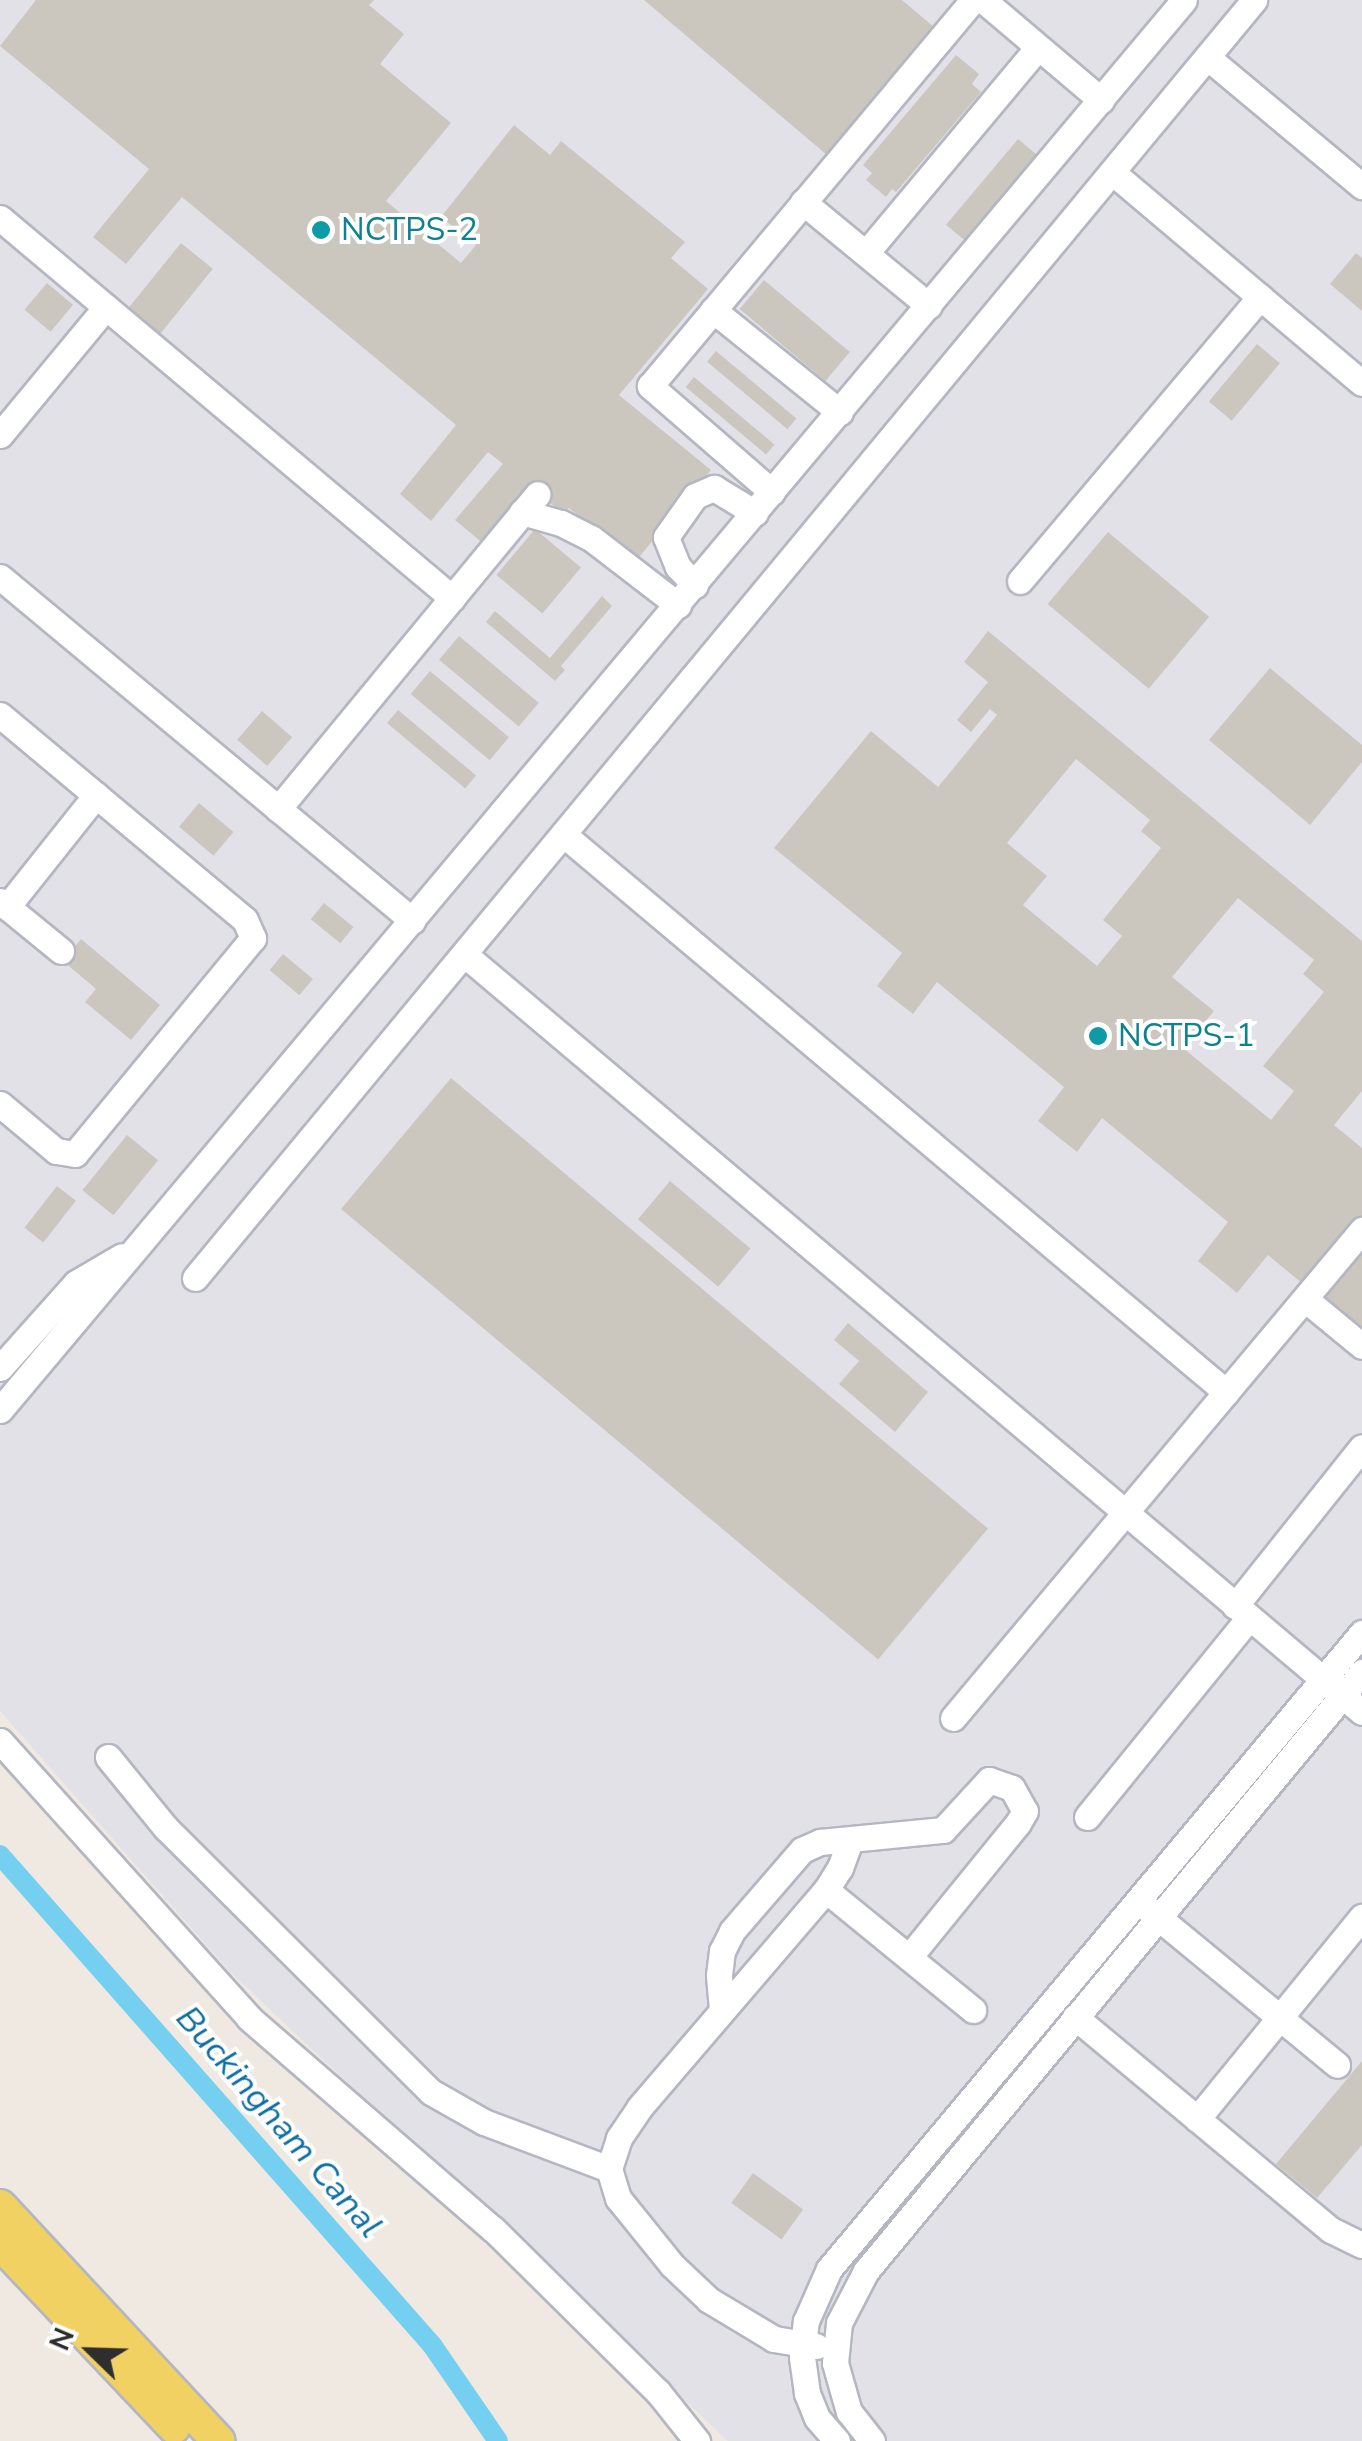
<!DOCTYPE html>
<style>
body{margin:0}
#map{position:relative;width:1362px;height:2441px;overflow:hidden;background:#efe9e1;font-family:"Nunito Sans",sans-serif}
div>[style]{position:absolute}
.industrial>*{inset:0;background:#e3e1e8}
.canal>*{height:20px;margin:-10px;padding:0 10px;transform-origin:10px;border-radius:10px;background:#75cff0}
.building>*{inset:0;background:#cbc7bf;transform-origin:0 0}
.roads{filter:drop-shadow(2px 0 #b4b7c1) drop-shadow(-2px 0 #b4b7c1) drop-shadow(0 2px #b4b7c1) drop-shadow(0 -2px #b4b7c1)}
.minor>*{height:25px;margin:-12.5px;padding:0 12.5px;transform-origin:12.5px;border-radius:12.5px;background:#fff}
.major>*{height:32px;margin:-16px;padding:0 16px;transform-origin:16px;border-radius:16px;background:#f2d163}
.dots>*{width:28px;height:28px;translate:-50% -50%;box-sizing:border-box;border:5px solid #fff;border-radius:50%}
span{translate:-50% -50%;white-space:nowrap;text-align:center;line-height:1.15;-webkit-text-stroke:8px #fff;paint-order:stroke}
.culture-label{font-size:32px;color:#0d838f}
.left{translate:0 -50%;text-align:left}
.water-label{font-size:35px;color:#0d6fa3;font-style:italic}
.north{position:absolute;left:40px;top:2301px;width:100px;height:100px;-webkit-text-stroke:8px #fff;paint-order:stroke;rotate:293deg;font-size:28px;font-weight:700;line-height:40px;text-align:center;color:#2e2e2e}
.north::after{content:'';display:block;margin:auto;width:35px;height:45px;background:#2e2e2e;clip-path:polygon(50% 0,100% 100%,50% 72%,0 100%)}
</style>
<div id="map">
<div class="industrial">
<div style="clip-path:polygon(0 0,1362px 0,1362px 2441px,728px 2441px,230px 1972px,0 1711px)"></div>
</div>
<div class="canal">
<div style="left:0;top:1855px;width:653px;rotate:48.6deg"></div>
<div style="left:432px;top:2345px;width:116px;rotate:55.5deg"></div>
</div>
<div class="building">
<div style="clip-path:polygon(36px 0,374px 0,369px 5px,404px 34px,380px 64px,451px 123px,386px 201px,461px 263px,476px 245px,441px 217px,514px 125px,550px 155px,561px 141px,685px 242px,671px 258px,708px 289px,619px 395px,711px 470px,635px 562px,569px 508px,564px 514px,532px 488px,485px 545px,455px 520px,503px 464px,488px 452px,431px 521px,400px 494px,456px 425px,182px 197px,126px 264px,93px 237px,149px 169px,0 46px)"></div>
<div style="clip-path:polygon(644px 0,902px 0,934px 27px,827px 155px)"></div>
<div style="clip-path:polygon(956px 55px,979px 74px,972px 84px,981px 92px,896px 192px,892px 189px,886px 197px,866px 180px,872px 173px,863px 165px)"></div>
<div style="left:1018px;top:139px;width:25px;height:112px;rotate:40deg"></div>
<div style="left:181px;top:243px;width:41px;height:89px;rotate:39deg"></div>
<div style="clip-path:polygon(1356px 253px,1362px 258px,1362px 311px,1330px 284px)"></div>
<div style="left:764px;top:280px;width:112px;height:38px;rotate:40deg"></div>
<div style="left:47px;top:283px;width:34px;height:35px;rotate:40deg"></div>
<div style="left:1257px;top:344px;width:30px;height:75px;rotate:40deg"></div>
<div style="left:716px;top:351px;width:105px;height:14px;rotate:40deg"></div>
<div style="left:694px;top:377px;width:105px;height:13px;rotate:40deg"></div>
<div style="left:535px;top:529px;width:60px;height:60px;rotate:40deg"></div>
<div style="left:1108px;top:532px;width:132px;height:94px;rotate:40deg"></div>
<div style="clip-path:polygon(602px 596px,612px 606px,561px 666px,565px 670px,555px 681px,486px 622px,495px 611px,550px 658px)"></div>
<div style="clip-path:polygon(evenodd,988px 631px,1362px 941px,1362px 1091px,1334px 1125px,1362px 1148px,1362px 1333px,1268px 1255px,1237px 1293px,1214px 1274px,1198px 1261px,1228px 1222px,1102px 1118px,1077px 1152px,1038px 1121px,1064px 1087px,937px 982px,913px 1014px,877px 986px,902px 953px,774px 848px,871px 731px,938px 787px,997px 715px,990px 709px,971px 732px,957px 720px,988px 682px,964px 662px,988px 631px,1076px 759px,1150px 820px,1141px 831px,1161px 848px,1103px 920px,1122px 936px,1097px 966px,1023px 905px,1047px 876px,1007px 843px,1076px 759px,988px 631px,1238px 898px,1314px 960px,1303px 974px,1324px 992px,1263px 1066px,1294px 1091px,1271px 1120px,1183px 1048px,1214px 1011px,1172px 977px,1238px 898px)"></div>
<div style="left:459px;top:636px;width:104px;height:31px;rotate:40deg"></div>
<div style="clip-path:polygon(1270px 668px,1362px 745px,1362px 762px,1310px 825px,1209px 740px)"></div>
<div style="left:430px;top:671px;width:103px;height:30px;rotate:40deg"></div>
<div style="left:398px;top:710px;width:102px;height:17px;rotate:40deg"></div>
<div style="left:262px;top:711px;width:40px;height:38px;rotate:41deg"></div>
<div style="left:199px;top:803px;width:45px;height:31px;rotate:40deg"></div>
<div style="left:324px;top:903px;width:38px;height:21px;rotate:39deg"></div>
<div style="clip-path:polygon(81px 939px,160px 1005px,131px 1040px,85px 1002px,96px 989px,63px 961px)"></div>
<div style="left:283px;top:954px;width:39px;height:21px;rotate:40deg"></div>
<div style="left:451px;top:1078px;width:701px;height:171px;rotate:40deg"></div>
<div style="left:127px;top:1135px;width:40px;height:71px;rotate:39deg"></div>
<div style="left:670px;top:1181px;width:105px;height:50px;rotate:40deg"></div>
<div style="left:57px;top:1186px;width:24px;height:53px;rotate:38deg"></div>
<div style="clip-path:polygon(848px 1323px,928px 1392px,895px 1432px,839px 1384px,859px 1361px,834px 1340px)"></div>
<div style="clip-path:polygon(1362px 2061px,1362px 2145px,1317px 2198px,1276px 2164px)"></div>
<div style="left:753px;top:2173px;width:62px;height:37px;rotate:36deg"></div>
</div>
<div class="roads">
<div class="minor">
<div style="left:983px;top:0;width:155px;rotate:40.3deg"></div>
<div style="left:1207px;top:57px;width:202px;rotate:39.8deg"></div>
<div style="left:1112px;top:172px;width:327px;rotate:40.2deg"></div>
<div style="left:803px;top:202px;width:163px;rotate:39.5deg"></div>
<div style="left:0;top:218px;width:591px;rotate:40.05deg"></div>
<div style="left:866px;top:253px;width:268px;rotate:-50.1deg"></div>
<div style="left:713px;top:310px;width:163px;rotate:38.8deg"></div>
<div style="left:0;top:435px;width:166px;rotate:-50.4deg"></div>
<div style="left:772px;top:492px;width:162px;rotate:-139deg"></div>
<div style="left:650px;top:386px;width:503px;rotate:-50.08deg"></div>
<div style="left:522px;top:512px;width:41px;rotate:15.8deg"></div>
<div style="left:561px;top:523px;width:34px;rotate:27deg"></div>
<div style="left:591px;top:538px;width:110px;rotate:37.6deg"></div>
<div style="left:0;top:577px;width:537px;rotate:39.79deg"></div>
<div style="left:1020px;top:581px;width:372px;rotate:-49.8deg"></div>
<div style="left:695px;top:585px;width:25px;rotate:-133deg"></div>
<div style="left:678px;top:567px;width:32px;rotate:-112deg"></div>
<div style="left:666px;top:537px;width:50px;rotate:-54.7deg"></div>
<div style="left:695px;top:496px;width:21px;rotate:-23deg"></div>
<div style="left:714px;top:488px;width:48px;rotate:31.4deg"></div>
<div style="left:0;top:715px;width:319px;rotate:39.9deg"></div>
<div style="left:245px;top:920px;width:20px;rotate:66deg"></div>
<div style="left:253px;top:938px;width:280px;rotate:129.5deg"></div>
<div style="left:75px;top:1154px;width:19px;rotate:-171deg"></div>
<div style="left:56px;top:1151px;width:73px;rotate:-140deg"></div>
<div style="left:278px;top:809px;width:408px;rotate:-50.5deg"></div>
<div style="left:563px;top:834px;width:867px;rotate:40.08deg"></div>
<div style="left:0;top:901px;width:79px;rotate:39.3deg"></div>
<div style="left:7px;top:907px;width:143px;rotate:-51.5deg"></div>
<div style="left:464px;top:954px;width:1175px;rotate:40.17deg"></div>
<div style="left:195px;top:1278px;width:1660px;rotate:-50.35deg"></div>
<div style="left:1305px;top:1299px;width:74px;rotate:39.5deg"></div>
<div style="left:0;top:1368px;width:114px;rotate:-48.2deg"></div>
<div style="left:76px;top:1283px;width:53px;rotate:-30.4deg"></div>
<div style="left:0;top:1410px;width:1841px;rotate:-49.98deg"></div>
<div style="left:1235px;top:1606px;width:203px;rotate:-51.4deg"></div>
<div style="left:953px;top:1718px;width:637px;rotate:-50.03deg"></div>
<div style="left:0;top:1741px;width:372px;rotate:48deg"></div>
<div style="left:249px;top:2018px;width:323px;rotate:40.9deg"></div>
<div style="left:493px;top:2229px;width:232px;rotate:44.7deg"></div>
<div style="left:658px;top:2392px;width:63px;rotate:51.5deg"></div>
<div style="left:108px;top:1757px;width:92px;rotate:50.8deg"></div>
<div style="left:166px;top:1828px;width:374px;rotate:44.9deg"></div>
<div style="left:431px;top:2092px;width:61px;rotate:29.5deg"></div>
<div style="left:484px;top:2122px;width:134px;rotate:20.6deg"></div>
<div style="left:1087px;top:1817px;width:257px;rotate:-50.9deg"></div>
<div style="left:826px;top:1890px;width:190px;rotate:39.2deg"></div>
<div style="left:1148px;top:1909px;width:245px;rotate:39.5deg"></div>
<div style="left:722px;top:2010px;width:35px;rotate:-95deg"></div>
<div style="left:719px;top:1975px;width:24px;rotate:-83deg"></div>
<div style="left:722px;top:1951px;width:22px;rotate:-63deg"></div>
<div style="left:732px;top:1931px;width:107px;rotate:-49.2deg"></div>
<div style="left:802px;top:1850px;width:20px;rotate:-24deg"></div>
<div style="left:820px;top:1842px;width:124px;rotate:-5.6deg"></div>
<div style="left:943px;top:1830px;width:68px;rotate:-47.4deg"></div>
<div style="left:989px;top:1780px;width:24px;rotate:19deg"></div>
<div style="left:1012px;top:1788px;width:26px;rotate:61deg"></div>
<div style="left:1025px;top:1811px;width:14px;rotate:120deg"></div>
<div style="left:1018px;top:1823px;width:173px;rotate:129.1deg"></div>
<div style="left:1075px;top:2017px;width:333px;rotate:39.8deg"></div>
<div style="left:1331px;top:2230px;width:34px;rotate:26deg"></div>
<div style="left:1197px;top:2119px;width:261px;rotate:-50.8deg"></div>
<div style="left:816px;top:2346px;width:43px;rotate:-170.5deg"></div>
<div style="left:774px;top:2339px;width:76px;rotate:-149deg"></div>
<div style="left:709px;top:2300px;width:51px;rotate:-136.6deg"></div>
<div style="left:672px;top:2265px;width:86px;rotate:-128.9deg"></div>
<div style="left:618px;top:2198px;width:30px;rotate:-107deg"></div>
<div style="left:609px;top:2169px;width:33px;rotate:-72deg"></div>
<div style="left:619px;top:2138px;width:36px;rotate:-56deg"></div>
<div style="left:639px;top:2108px;width:287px;rotate:-49.4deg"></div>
<div style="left:826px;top:1890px;width:26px;rotate:-58deg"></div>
<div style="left:840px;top:1868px;width:30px;rotate:-70deg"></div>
<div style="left:837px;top:2441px;width:30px;rotate:-131deg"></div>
<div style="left:817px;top:2418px;width:27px;rotate:-112deg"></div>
<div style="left:807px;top:2393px;width:36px;rotate:-98deg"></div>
<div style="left:802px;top:2357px;width:36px;rotate:-84deg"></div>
<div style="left:806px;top:2321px;width:57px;rotate:-66.1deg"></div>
<div style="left:829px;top:2269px;width:830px;rotate:-50.04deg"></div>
<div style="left:872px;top:2441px;width:37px;rotate:-128deg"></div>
<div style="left:849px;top:2412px;width:51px;rotate:-105.9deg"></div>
<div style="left:835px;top:2363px;width:40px;rotate:-84.3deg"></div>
<div style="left:839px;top:2323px;width:59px;rotate:-62.6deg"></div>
<div style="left:866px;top:2271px;width:778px;rotate:-50.37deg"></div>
</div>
<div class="major">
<div style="left:0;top:2206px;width:321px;rotate:47.1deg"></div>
<div style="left:0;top:2243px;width:253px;rotate:46.6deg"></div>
</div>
</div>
<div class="dots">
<div style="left:321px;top:230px;background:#0f9aa8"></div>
<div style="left:1098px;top:1036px;background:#0f9aa8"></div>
</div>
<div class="culture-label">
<span class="left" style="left:341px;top:230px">NCTPS-2</span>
<span class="left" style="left:1118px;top:1036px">NCTPS-1</span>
</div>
<div class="water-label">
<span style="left:279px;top:2122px;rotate:49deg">Buckingham Canal</span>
</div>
<div class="north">N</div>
</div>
